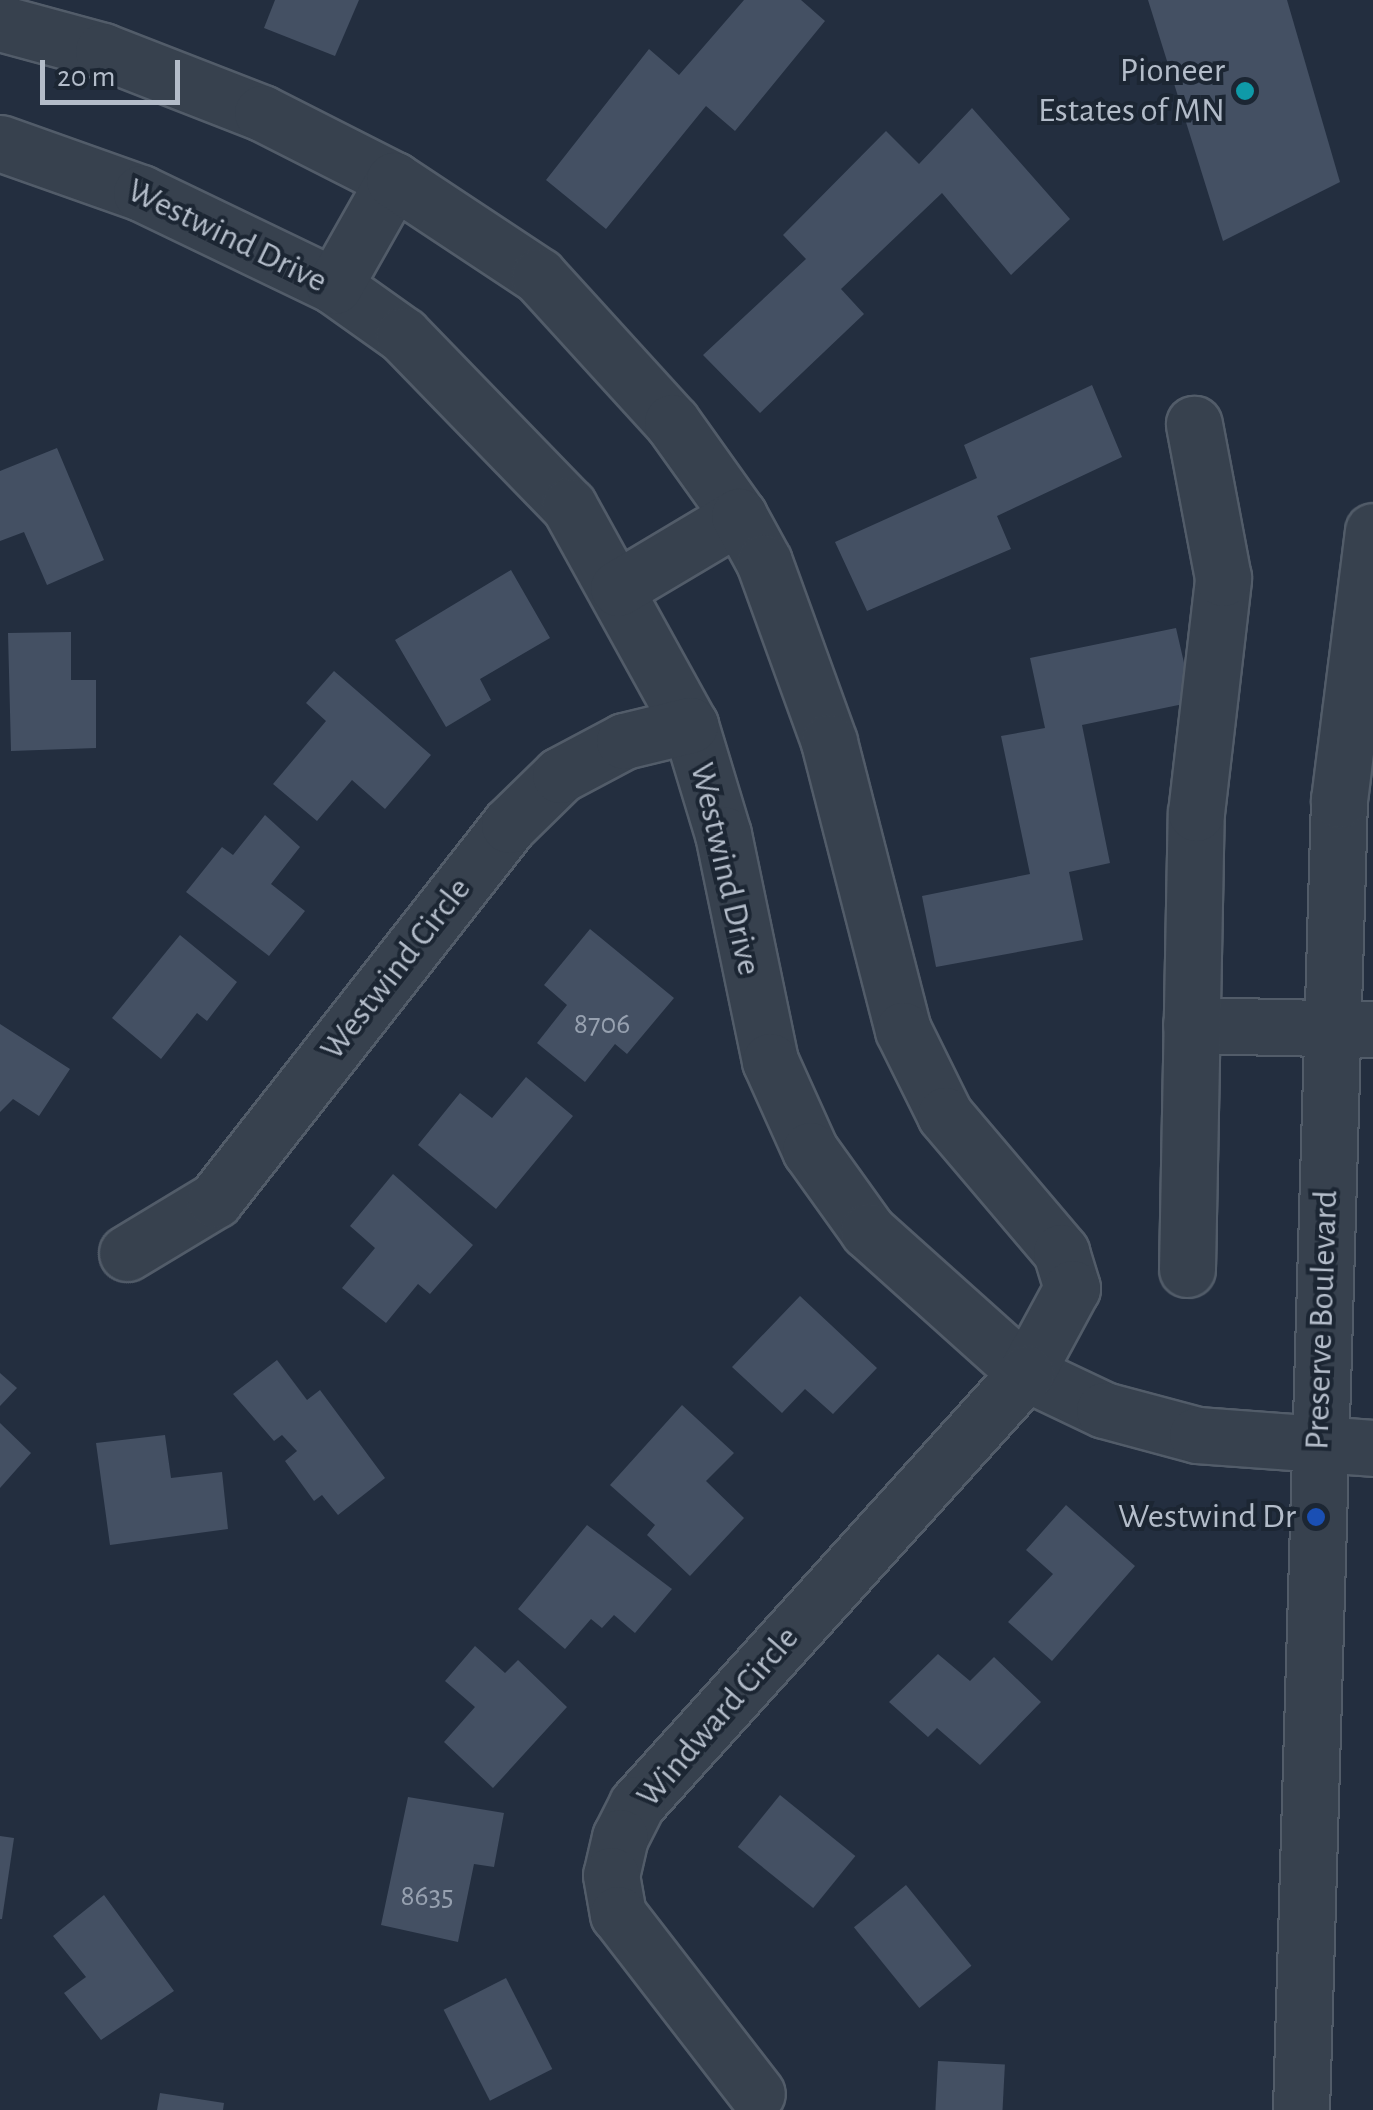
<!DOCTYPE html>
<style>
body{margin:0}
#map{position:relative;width:1373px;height:2110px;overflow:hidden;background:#232e3f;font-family:"Alegreya Sans",sans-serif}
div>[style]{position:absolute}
.building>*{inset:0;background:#445063;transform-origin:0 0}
.roads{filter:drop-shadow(2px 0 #525c69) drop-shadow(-2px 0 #525c69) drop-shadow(0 2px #525c69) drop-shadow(0 -2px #525c69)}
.minor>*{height:55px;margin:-27.5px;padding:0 27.5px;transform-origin:27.5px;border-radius:27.5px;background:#37414e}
.dots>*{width:28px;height:28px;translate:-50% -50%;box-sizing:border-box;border:5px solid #1c2633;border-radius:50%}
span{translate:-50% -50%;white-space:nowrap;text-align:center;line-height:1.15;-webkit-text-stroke:8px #1c2633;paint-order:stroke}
.number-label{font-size:30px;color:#97a1b0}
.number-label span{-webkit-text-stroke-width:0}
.poi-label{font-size:35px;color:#b3bcc9}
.right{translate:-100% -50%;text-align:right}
.street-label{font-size:35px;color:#b3bcc9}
.scale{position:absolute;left:40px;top:60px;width:140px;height:45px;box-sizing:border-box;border:5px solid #b3bcc9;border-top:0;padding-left:12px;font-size:30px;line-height:35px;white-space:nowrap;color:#b3bcc9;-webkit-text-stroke:8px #1c2633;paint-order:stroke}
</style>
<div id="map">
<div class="building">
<div style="clip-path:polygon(275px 0,359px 0,335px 56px,264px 28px)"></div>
<div style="clip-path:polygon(744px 0,801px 0,825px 21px,735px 131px,706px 106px,606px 229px,546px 180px,649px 49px,679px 75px)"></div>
<div style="clip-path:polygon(1148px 0,1287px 0,1340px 182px,1223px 241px)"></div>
<div style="clip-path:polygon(972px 108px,1070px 219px,1011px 275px,942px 193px,841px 289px,864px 314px,760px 413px,703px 355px,806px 259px,783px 235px,886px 131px,919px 164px)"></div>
<div style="clip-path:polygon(1092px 385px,1122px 457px,997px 516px,1011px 549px,867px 611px,835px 542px,977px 478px,964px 445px)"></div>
<div style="clip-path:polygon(57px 448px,104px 560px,47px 585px,24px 532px,0 541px,0 471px)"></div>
<div style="clip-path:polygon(511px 570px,550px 638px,480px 679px,491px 700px,446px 727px,395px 640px)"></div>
<div style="clip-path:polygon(1176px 628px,1193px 702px,1082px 725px,1110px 863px,1069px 872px,1083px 940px,936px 967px,922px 896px,1030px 874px,1001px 736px,1045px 728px,1030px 658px)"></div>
<div style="clip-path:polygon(71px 632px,71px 680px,96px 680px,96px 748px,11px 751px,8px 633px)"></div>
<div style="clip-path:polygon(334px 671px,431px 755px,385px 809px,352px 780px,317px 821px,273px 784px,326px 721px,306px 703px)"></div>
<div style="clip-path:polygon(265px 815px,300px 847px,271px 884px,305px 911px,269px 956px,186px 892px,222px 847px,233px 855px)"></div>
<div style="clip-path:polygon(590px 929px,674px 998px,627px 1054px,615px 1044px,585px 1082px,537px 1043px,567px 1005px,544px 985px)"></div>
<div style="clip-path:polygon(180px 935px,237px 982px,207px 1021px,197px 1013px,161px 1059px,112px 1018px)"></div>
<div style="clip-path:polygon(0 1024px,70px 1069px,39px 1116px,13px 1099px,0 1112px)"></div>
<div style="clip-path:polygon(526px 1077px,573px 1116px,496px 1209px,418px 1145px,460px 1093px,492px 1118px)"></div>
<div style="clip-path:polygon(393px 1174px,473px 1245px,430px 1294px,418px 1284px,386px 1323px,342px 1288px,375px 1248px,350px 1226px)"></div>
<div style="clip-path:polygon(800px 1296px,877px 1368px,833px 1414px,805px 1389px,782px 1413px,732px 1367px)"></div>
<div style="clip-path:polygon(277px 1360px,307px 1400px,320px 1390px,385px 1478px,338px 1515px,322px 1495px,314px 1501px,285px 1461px,297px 1451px,282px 1435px,274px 1441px,233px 1394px)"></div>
<div style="clip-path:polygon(0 1373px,17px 1388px,0 1406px)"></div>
<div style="clip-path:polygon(682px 1405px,734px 1453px,706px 1481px,744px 1518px,690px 1576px,647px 1535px,655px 1525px,610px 1485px)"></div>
<div style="clip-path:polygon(0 1423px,31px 1453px,0 1488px)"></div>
<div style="clip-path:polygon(165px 1435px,171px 1478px,222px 1472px,228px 1529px,110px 1545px,96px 1443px)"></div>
<div style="clip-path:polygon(1066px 1505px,1135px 1566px,1052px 1661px,1008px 1622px,1053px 1574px,1026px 1550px)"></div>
<div style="clip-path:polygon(587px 1525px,672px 1589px,635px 1633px,614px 1615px,602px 1628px,591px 1619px,565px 1649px,518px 1609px)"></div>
<div style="clip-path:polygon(475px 1646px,505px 1673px,518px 1660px,567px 1707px,493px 1788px,444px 1742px,475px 1707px,445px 1681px)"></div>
<div style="clip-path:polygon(938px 1654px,970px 1681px,994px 1657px,1041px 1702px,980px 1765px,937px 1728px,928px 1737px,889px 1702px)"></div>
<div style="left:780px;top:1795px;width:97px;height:67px;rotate:39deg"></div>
<div style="clip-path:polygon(408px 1797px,504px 1813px,494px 1867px,474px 1864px,458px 1942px,381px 1925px)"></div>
<div style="clip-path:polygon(0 1836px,14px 1838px,2px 1919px,0 1919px)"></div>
<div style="left:906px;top:1885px;width:104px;height:67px;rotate:51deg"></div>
<div style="clip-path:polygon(104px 1895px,174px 1991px,101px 2040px,64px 1993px,86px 1977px,53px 1936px)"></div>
<div style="left:506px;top:1978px;width:102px;height:70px;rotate:63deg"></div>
<div style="left:938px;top:2061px;width:67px;height:49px;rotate:3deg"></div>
<div style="clip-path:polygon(160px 2093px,224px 2103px,223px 2110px,157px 2110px)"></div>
</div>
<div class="roads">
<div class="minor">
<div style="left:0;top:23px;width:107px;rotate:15.2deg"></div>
<div style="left:103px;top:51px;width:171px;rotate:21.3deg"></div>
<div style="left:262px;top:113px;width:148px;rotate:26.9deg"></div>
<div style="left:0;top:143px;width:150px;rotate:19.5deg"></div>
<div style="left:141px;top:193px;width:214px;rotate:25.7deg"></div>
<div style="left:334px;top:286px;width:85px;rotate:35.4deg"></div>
<div style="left:403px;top:335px;width:238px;rotate:45.9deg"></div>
<div style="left:569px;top:506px;width:250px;rotate:61.1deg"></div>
<div style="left:690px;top:725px;width:114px;rotate:73.2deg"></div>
<div style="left:723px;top:834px;width:232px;rotate:78.3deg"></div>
<div style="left:770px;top:1061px;width:98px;rotate:65.8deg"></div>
<div style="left:810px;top:1150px;width:100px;rotate:54.4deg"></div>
<div style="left:868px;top:1231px;width:212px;rotate:41.9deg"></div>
<div style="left:1026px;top:1373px;width:86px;rotate:25.4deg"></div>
<div style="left:1104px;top:1410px;width:96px;rotate:15deg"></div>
<div style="left:1197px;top:1435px;width:176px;rotate:4.2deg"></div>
<div style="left:334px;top:286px;width:122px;rotate:-60.5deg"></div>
<div style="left:394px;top:180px;width:174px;rotate:33.5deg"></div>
<div style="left:539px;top:276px;width:197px;rotate:47.7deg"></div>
<div style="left:672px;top:422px;width:115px;rotate:54.5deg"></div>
<div style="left:618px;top:588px;width:141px;rotate:-30.8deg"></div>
<div style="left:739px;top:516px;width:52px;rotate:61.5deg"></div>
<div style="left:764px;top:562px;width:191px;rotate:70.1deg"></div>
<div style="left:829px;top:742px;width:297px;rotate:75.6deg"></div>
<div style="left:903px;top:1030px;width:95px;rotate:63.7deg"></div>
<div style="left:945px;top:1115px;width:180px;rotate:49.7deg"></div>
<div style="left:1061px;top:1252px;width:38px;rotate:73deg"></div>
<div style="left:1072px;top:1288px;width:97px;rotate:118.4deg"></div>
<div style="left:1026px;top:1373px;width:581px;rotate:132.07deg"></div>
<div style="left:637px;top:1804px;width:37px;rotate:117deg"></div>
<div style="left:620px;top:1837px;width:39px;rotate:103deg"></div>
<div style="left:611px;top:1875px;width:40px;rotate:80deg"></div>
<div style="left:618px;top:1914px;width:227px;rotate:52.3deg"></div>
<div style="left:1191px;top:1025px;width:182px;rotate:1.3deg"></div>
<div style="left:127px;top:1253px;width:103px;rotate:-31.1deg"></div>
<div style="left:215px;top:1200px;width:477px;rotate:-51.9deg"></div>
<div style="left:509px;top:825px;width:71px;rotate:-44.4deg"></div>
<div style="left:560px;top:775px;width:72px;rotate:-28deg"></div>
<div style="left:624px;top:741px;width:68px;rotate:-13.6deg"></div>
<div style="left:1187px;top:1269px;width:456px;rotate:-88.9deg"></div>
<div style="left:1196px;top:813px;width:237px;rotate:-83.4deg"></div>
<div style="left:1223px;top:578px;width:157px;rotate:-100.7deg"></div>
<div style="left:1301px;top:2110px;width:1311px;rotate:-88.34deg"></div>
<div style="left:1339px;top:800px;width:271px;rotate:-82.8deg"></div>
</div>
</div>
<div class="dots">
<div style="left:1245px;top:91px;background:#0f9aa8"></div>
<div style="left:1316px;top:1517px;background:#1a4fb4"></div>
</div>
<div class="number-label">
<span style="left:602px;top:1024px">8706</span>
<span style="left:427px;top:1896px">8635</span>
</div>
<div class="poi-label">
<span class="right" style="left:1225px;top:91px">Pioneer<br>Estates of MN</span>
<span class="right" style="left:1296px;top:1517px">Westwind Dr</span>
</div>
<div class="street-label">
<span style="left:227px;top:236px;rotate:26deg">Westwind Drive</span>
<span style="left:725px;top:869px;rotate:77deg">Westwind Drive</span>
<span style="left:396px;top:969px;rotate:-52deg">Westwind Circle</span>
<span style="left:1322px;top:1320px;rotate:-88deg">Preserve Boulevard</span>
<span style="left:718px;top:1717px;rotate:-49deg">Windward Circle</span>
</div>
<div class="scale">20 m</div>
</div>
